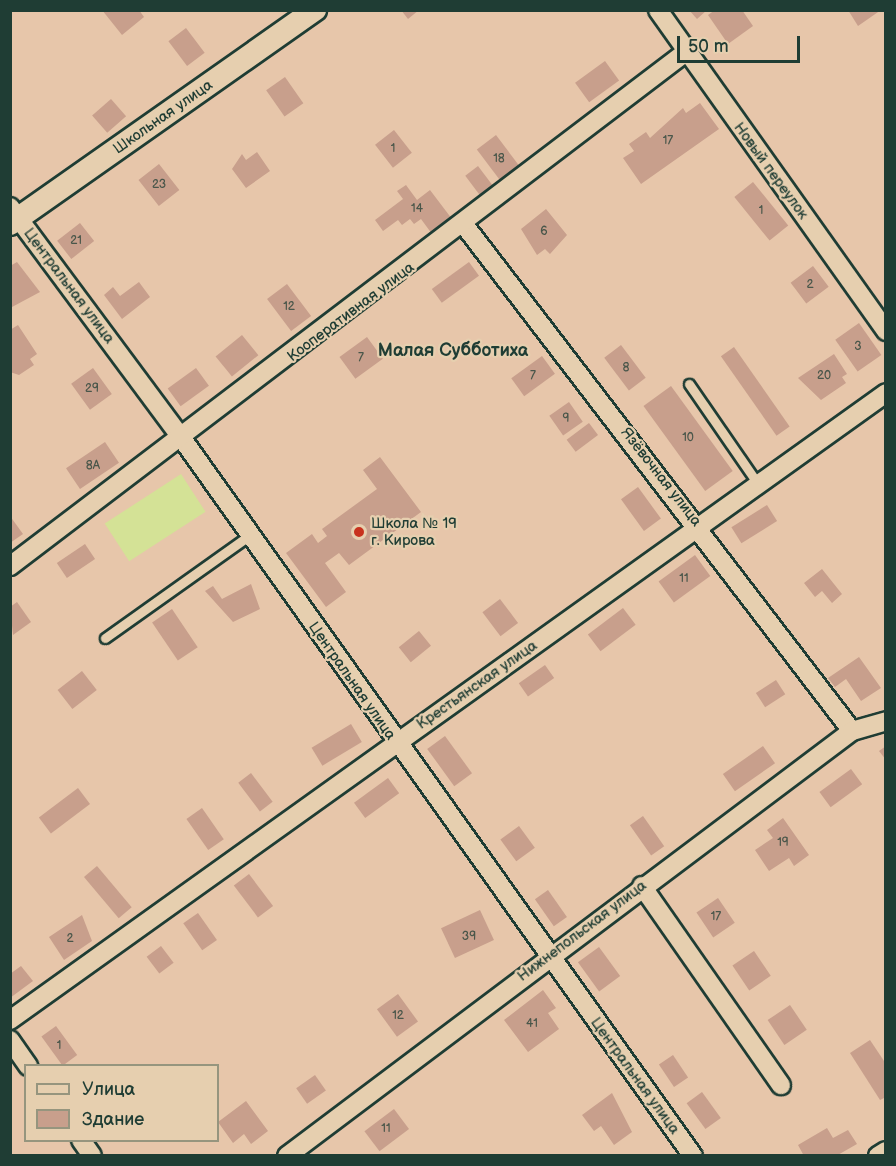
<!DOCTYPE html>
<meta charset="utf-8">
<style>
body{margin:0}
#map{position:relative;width:896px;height:1166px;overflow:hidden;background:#e7c6aa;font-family:"Balsamiq Sans",sans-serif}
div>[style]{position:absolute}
.green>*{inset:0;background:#d4e296;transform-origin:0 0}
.building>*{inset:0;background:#c89f8c;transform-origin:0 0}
.roads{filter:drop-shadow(2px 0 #1f3d34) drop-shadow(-2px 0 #1f3d34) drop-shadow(0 2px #1f3d34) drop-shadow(0 -2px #1f3d34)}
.service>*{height:9px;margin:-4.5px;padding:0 4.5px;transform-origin:4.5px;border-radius:4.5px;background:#e6cfaf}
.minor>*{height:18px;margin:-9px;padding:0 9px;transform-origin:9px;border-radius:9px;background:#e6cfaf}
.tertiary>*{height:22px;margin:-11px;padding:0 11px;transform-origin:11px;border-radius:11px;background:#e6cfaf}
.dots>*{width:16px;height:16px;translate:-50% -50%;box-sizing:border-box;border:3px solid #e6cfaf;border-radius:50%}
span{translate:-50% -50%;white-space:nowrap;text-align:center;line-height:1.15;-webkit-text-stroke:4.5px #e6cfaf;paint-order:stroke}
.number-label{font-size:12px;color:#49564a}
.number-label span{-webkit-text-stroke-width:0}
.street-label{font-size:15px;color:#1f3d34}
.poi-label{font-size:15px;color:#1f3d34}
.left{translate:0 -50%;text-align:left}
.quarter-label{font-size:18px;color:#1f3d34;font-weight:700}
.frame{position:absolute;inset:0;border:12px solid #1f3d34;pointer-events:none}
.legend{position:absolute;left:24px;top:1064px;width:195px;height:78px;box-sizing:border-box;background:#e6cfaf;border:2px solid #96957e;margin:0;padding:8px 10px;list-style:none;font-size:18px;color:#1f3d34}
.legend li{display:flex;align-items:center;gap:12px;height:30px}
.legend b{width:30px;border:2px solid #96957e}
.scale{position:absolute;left:677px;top:36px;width:123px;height:27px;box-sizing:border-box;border:3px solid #1f3d34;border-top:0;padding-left:8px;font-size:18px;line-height:21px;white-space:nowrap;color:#1f3d34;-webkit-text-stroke:4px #e6cfaf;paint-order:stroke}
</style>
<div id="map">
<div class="green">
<div style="left:181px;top:474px;width:45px;height:91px;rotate:57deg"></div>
</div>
<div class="building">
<div style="clip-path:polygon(102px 10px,139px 10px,144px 17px,122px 35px)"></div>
<div style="clip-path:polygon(401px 10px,419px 10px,408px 19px)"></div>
<div style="clip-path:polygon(689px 10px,707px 10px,697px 19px)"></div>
<div style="clip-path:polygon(715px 10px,742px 10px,753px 26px,728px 44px,708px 15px)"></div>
<div style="clip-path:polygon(848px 10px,881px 10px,858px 26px)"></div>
<div style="left:186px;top:28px;width:31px;height:22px;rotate:53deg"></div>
<div style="left:605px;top:61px;width:24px;height:37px;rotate:54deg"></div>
<div style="left:285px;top:77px;width:32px;height:23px;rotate:55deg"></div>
<div style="left:111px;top:99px;width:23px;height:25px;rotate:49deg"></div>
<div style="clip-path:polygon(700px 103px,719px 129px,641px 184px,623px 158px,634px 151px,629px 144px,646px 132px,650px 138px,683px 108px,686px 113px)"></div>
<div style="left:394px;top:130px;width:29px;height:24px;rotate:52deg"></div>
<div style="left:496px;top:135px;width:41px;height:24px;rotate:53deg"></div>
<div style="clip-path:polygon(257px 152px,270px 171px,246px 188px,232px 169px,242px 154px,246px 160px)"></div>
<div style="left:159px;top:164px;width:33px;height:26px;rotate:52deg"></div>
<div style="left:478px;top:166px;width:26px;height:16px;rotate:53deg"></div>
<div style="left:753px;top:182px;width:56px;height:24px;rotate:51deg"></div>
<div style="clip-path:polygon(406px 185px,417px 200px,430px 190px,452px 219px,432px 234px,421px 219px,414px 224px,410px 219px,402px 225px,398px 220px,383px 231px,375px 220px,403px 199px,397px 191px)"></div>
<div style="clip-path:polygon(546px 209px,567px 235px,550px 254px,545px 249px,537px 255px,521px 229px)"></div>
<div style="left:80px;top:223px;width:23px;height:29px;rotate:52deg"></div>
<div style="clip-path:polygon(17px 262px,40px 292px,12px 307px,10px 266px)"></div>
<div style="left:469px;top:262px;width:17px;height:46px;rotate:54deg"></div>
<div style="left:813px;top:266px;width:26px;height:28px;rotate:53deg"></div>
<div style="clip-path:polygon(139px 282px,150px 297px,122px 319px,104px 295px,113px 287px,120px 296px)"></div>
<div style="left:287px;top:284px;width:40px;height:25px;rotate:53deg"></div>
<div style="left:859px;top:323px;width:39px;height:29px;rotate:55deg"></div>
<div style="clip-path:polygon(18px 325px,37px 354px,30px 359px,34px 365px,19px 375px,10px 372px,10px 330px)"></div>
<div style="left:242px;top:335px;width:26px;height:34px;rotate:51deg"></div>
<div style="left:367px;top:337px;width:27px;height:34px;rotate:54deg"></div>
<div style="left:621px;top:345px;width:41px;height:21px;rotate:53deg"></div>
<div style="left:734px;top:347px;width:97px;height:16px;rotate:55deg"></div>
<div style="clip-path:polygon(834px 354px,847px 374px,842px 377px,846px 383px,821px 400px,798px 378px)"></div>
<div style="left:542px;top:356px;width:22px;height:38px;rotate:54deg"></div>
<div style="left:93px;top:368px;width:32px;height:27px;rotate:54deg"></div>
<div style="left:196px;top:368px;width:22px;height:35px;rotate:54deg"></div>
<div style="left:671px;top:386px;width:105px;height:34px;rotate:54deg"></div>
<div style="left:569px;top:402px;width:24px;height:24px;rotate:55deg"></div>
<div style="left:589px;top:423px;width:15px;height:28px;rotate:53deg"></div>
<div style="left:105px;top:442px;width:25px;height:47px;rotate:56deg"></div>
<div style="clip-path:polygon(380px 457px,421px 512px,349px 565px,339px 553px,325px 563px,346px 592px,326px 607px,286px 553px,312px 534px,318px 543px,327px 536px,322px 529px,377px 489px,363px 470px)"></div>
<div style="left:638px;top:487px;width:39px;height:21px;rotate:54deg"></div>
<div style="left:767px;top:505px;width:19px;height:42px;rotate:58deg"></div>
<div style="clip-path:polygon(10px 516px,23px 534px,10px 543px)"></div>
<div style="left:85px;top:544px;width:18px;height:34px;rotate:56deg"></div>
<div style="left:695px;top:555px;width:26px;height:45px;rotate:54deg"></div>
<div style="clip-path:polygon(822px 569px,842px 594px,832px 603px,822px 591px,815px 597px,804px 583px)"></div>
<div style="clip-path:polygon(251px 584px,260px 609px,233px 622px,205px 591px,213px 586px,222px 599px)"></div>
<div style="left:500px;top:599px;width:30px;height:22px;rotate:53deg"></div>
<div style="clip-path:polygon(17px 602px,31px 622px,13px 635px,10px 607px)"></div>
<div style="left:623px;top:608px;width:21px;height:44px;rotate:53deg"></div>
<div style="left:172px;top:609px;width:46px;height:24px;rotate:56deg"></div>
<div style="left:419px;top:631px;width:19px;height:26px;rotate:51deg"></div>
<div style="clip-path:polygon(859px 657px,881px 688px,861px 701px,846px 679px,835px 687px,828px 678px)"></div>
<div style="left:545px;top:665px;width:16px;height:32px;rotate:55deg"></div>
<div style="left:82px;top:671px;width:24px;height:31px;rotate:52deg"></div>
<div style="left:776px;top:680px;width:17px;height:24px;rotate:57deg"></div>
<div style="left:351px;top:724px;width:21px;height:46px;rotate:59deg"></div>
<div style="left:445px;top:736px;width:46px;height:22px;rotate:54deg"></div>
<div style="left:763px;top:746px;width:21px;height:49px;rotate:55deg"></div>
<div style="clip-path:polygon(886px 746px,886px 760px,879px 751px)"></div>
<div style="left:851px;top:769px;width:19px;height:39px;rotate:54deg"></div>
<div style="left:251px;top:773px;width:36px;height:16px;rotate:53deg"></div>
<div style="left:388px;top:778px;width:19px;height:42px;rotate:54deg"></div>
<div style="left:78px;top:788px;width:20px;height:49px;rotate:53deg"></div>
<div style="left:202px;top:808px;width:38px;height:19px;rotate:55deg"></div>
<div style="left:643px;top:816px;width:37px;height:16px;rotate:55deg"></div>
<div style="clip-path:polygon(783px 818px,809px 855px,794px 866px,789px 858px,769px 871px,755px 850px,773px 838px,767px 830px)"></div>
<div style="left:519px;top:826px;width:27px;height:23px;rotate:54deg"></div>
<div style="left:97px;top:866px;width:54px;height:17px;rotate:50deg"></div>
<div style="left:249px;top:874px;width:40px;height:19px;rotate:53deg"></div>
<div style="left:548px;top:890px;width:33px;height:16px;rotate:55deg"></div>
<div style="left:718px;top:898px;width:30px;height:26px;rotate:56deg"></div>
<div style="left:480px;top:910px;width:33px;height:43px;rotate:65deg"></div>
<div style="left:198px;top:913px;width:33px;height:18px;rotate:55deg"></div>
<div style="clip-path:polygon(82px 915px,92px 941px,64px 960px,49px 937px)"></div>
<div style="left:161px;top:946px;width:21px;height:18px;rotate:53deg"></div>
<div style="left:599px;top:947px;width:36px;height:26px;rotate:54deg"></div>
<div style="left:754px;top:951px;width:30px;height:26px;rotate:56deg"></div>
<div style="clip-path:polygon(21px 966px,33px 981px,10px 998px,10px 974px)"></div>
<div style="clip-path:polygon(543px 990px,556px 1008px,548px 1013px,559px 1029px,528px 1052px,504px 1020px)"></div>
<div style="left:398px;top:994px;width:34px;height:26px;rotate:54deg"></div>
<div style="left:790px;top:1005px;width:30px;height:27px;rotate:56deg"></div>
<div style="left:56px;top:1026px;width:36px;height:18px;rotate:54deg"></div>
<div style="clip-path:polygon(870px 1040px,886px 1064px,886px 1097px,880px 1100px,850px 1053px)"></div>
<div style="left:673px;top:1055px;width:27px;height:17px;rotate:56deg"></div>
<div style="left:315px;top:1075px;width:19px;height:23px;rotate:55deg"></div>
<div style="left:702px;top:1092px;width:32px;height:19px;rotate:54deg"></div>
<div style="clip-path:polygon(612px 1093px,632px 1132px,614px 1145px,601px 1126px,594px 1131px,582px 1115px)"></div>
<div style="clip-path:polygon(246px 1101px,268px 1131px,251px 1144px,244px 1134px,233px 1143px,218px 1122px)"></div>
<div style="left:394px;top:1109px;width:25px;height:37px;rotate:53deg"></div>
<div style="clip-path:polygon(827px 1128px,833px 1138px,848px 1130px,857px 1144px,836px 1156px,804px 1156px,798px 1145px)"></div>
</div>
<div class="roads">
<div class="service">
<div style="left:689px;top:384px;width:121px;rotate:55.4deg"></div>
<div style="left:105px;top:638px;width:178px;rotate:-35.4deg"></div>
</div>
<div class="minor">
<div style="left:658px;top:10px;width:394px;rotate:54.6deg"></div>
<div style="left:10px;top:207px;width:290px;rotate:53.4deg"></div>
<div style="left:183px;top:440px;width:879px;rotate:54.54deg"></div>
<div style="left:465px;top:226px;width:636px;rotate:52.54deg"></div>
<div style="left:10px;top:566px;width:849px;rotate:-37.25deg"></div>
<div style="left:642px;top:886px;width:243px;rotate:55.1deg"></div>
<div style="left:10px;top:1020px;width:1077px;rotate:-35.59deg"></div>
<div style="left:10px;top:1040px;width:32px;rotate:55deg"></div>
<div style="left:81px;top:1140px;width:19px;rotate:55deg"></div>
<div style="left:287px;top:1156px;width:707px;rotate:-36.95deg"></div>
<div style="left:852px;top:731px;width:35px;rotate:-16deg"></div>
<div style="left:878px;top:1156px;width:9px;rotate:-32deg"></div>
</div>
<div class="tertiary">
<div style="left:10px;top:224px;width:373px;rotate:-35.1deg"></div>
</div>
</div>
<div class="dots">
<div style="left:359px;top:532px;background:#c8321e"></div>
</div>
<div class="number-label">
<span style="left:668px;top:141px">17</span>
<span style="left:393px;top:149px">1</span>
<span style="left:499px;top:159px">18</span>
<span style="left:159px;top:185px">23</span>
<span style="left:417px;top:209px">14</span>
<span style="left:761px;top:211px">1</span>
<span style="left:544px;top:232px">6</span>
<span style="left:76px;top:241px">21</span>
<span style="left:810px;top:285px">2</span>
<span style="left:289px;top:307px">12</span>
<span style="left:858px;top:347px">3</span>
<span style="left:361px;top:358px">7</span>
<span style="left:626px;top:368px">8</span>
<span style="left:533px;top:376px">7</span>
<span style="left:824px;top:376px">20</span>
<span style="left:92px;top:389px">29</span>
<span style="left:566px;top:419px">9</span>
<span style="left:688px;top:438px">10</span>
<span style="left:93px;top:466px">8А</span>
<span style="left:684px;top:579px">11</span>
<span style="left:783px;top:843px">19</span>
<span style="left:716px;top:917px">17</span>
<span style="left:469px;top:937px">39</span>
<span style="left:70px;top:939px">2</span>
<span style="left:398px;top:1016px">12</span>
<span style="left:532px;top:1024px">41</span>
<span style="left:59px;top:1046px">1</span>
<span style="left:386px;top:1129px">11</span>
</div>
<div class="street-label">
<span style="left:163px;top:117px;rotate:-35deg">Школьная улица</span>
<span style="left:771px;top:171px;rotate:54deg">Новый переулок</span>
<span style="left:69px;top:286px;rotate:53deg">Центральная улица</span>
<span style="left:351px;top:312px;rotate:-37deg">Кооперативная улица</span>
<span style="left:661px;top:477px;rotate:52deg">Язёвочная улица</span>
<span style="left:352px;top:681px;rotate:55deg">Центральная улица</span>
<span style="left:477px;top:685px;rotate:-35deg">Крестьянская улица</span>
<span style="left:582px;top:931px;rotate:-37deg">Нижнепольская улица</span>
<span style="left:635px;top:1076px;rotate:54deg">Центральная улица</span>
</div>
<div class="poi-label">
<span class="left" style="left:371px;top:532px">Школа № 19<br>г. Кирова</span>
</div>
<div class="quarter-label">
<span style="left:453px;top:351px">Малая Субботиха</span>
</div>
<div class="frame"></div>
<ul class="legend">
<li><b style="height:8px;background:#e6cfaf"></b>Улица</li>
<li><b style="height:16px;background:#c89f8c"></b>Здание</li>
</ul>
<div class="scale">50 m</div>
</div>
